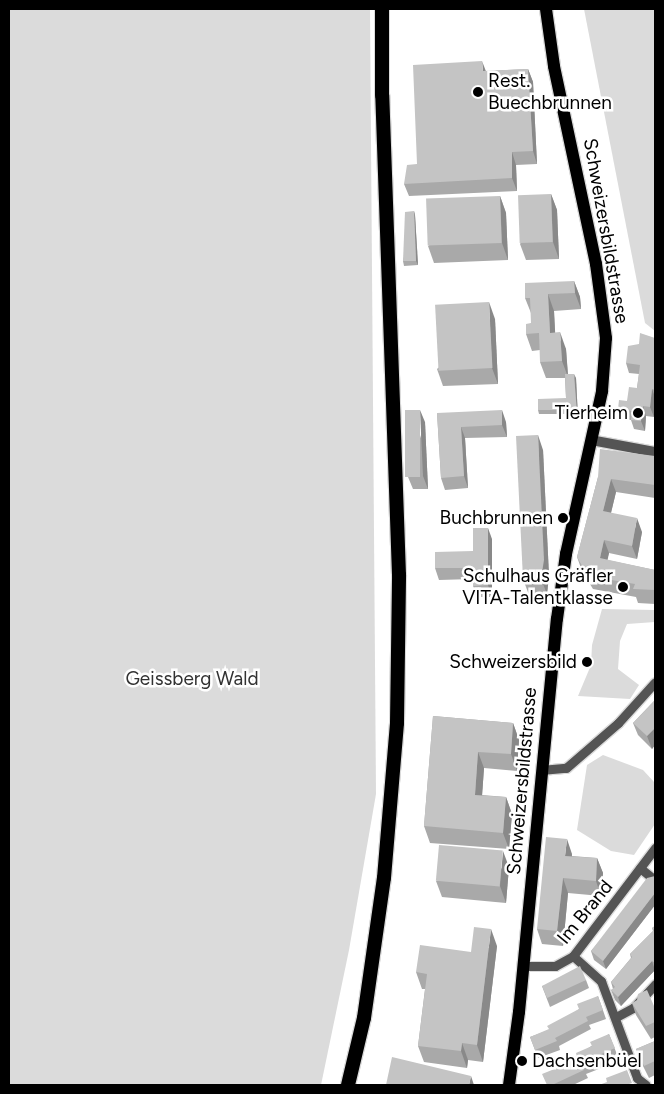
<!DOCTYPE html>
<meta charset="utf-8">
<style>
body{margin:0}
#map{position:relative;width:664px;height:1094px;overflow:hidden;background:#fff;font-family:Figtree,sans-serif}
div>[style]{position:absolute}
.green>*{inset:0;background:#dbdbdb}
.roads{filter:drop-shadow(1px 0 #dbdbdb) drop-shadow(-1px 0 #dbdbdb) drop-shadow(0 1px #dbdbdb) drop-shadow(0 -1px #dbdbdb)}
.minor>*{height:9px;margin:-4.5px;padding:0 4.5px;transform-origin:4.5px;border-radius:4.5px;background:#545454}
.tertiary>*{height:10px;margin:-5px;padding:0 5px;transform-origin:5px;border-radius:5px;background:#545454}
.primary>*{height:12px;margin:-6px;padding:0 6px;transform-origin:6px;border-radius:6px;background:#000}
.trunk>*{height:14px;margin:-7px;padding:0 7px;transform-origin:7px;border-radius:7px;background:#000}
.wall>*{inset:0;background:#a9a9a9}
.shaded-wall>*{inset:0;background:#898989}
.building>*{inset:0;background:#c4c4c4;transform-origin:0 0}
.dots>*{width:14px;height:14px;translate:-50% -50%;box-sizing:border-box;border:2px solid #fff;border-radius:50%}
span{translate:-50% -50%;white-space:nowrap;text-align:center;line-height:1.15;-webkit-text-stroke:5px #fff;paint-order:stroke}
.poi-label{font-size:19px;color:#000}
.left{translate:0 -50%;text-align:left}
.right{translate:-100% -50%;text-align:right}
.street-label{font-size:19px;color:#000}
.park-label{font-size:19px;color:#323232}
.frame{position:absolute;inset:0;border:10px solid #000;pointer-events:none}
</style>
<div id="map">
<div class="green">
<div style="clip-path:polygon(9px 9px,370px 9px,376px 794px,349px 950px,321px 1085px,9px 1085px)"></div>
<div style="clip-path:polygon(584px 9px,655px 9px,655px 331px,645px 323px)"></div>
<div style="clip-path:polygon(602px 609px,655px 610px,655px 622px,627px 624px,620px 641px,618px 669px,639px 685px,630px 699px,578px 696px,591px 665px,592px 645px)"></div>
<div style="clip-path:polygon(603px 755px,643px 770px,655px 783px,655px 824px,634px 855px,611px 851px,577px 830px,587px 765px)"></div>
</div>
<div class="roads">
<div class="minor">
<div style="left:541px;top:770px;width:25px;rotate:-5deg"></div>
<div style="left:566px;top:768px;width:69px;rotate:-40.9deg"></div>
<div style="left:618px;top:723px;width:55px;rotate:-47.9deg"></div>
<div style="left:640px;top:868px;width:19px;rotate:39deg"></div>
<div style="left:573px;top:956px;width:38px;rotate:42deg"></div>
<div style="left:601px;top:981px;width:103px;rotate:69.6deg"></div>
<div style="left:637px;top:1078px;width:11px;rotate:38deg"></div>
<div style="left:523px;top:966px;width:32px"></div>
<div style="left:555px;top:966px;width:21px;rotate:-29deg"></div>
<div style="left:573px;top:956px;width:136px;rotate:-52.8deg"></div>
<div style="left:616px;top:1017px;width:19px;rotate:-28deg"></div>
<div style="left:633px;top:1008px;width:33px;rotate:-47deg"></div>
</div>
<div class="tertiary">
<div style="left:591px;top:440px;width:65px;rotate:10.6deg"></div>
</div>
<div class="primary">
<div style="left:509px;top:1085px;width:74px;rotate:-82.2deg"></div>
<div style="left:519px;top:1012px;width:395px;rotate:-84.5deg"></div>
<div style="left:557px;top:619px;width:66px;rotate:-82.1deg"></div>
<div style="left:566px;top:554px;width:167px;rotate:-77.5deg"></div>
<div style="left:602px;top:391px;width:53px;rotate:-85.7deg"></div>
<div style="left:606px;top:338px;width:75px;rotate:-97.7deg"></div>
<div style="left:596px;top:264px;width:202px;rotate:-102deg"></div>
<div style="left:554px;top:66px;width:58px;rotate:-98deg"></div>
</div>
<div class="trunk">
<div style="left:348px;top:1085px;width:69px;rotate:-76.6deg"></div>
<div style="left:364px;top:1018px;width:141px;rotate:-81.9deg"></div>
<div style="left:384px;top:878px;width:156px;rotate:-85.2deg"></div>
<div style="left:397px;top:723px;width:148px;rotate:-89.2deg"></div>
<div style="left:399px;top:575px;width:480px;rotate:-92deg"></div>
<div style="left:382px;top:95px;width:86px;rotate:-90deg"></div>
</div>
</div>
<div class="wall">
<div style="clip-path:polygon(528px 69px,533px 82px,537px 164px,516px 165px,517px 191px,409px 196px,404px 184px,417px 164px,486px 71px)"></div>
<div style="clip-path:polygon(551px 194px,557px 210px,559px 259px,526px 260px,520px 244px)"></div>
<div style="clip-path:polygon(500px 196px,506px 213px,508px 260px,434px 263px,428px 246px)"></div>
<div style="clip-path:polygon(414px 211px,415px 215px,418px 265px,404px 266px,403px 261px)"></div>
<div style="clip-path:polygon(574px 281px,580px 297px,581px 309px,554px 311px,555px 333px,566px 349px,568px 374px,576px 378px,578px 418px,569px 418px,567px 414px,539px 414px,538px 410px,566px 398px,565px 378px,546px 378px,540px 362px,540px 350px,532px 351px,526px 334px,531px 323px,531px 313px,525px 298px)"></div>
<div style="clip-path:polygon(495px 319px,498px 384px,443px 386px,437px 369px)"></div>
<div style="clip-path:polygon(655px 338px,655px 404px,654px 417px,646px 416px,645px 431px,634px 429px,631px 420px,622px 419px,618px 409px,627px 401px,637px 388px,639px 374px,629px 373px,626px 363px,639px 344px)"></div>
<div style="clip-path:polygon(437px 413px,506px 422px,507px 437px,465px 438px,468px 488px,445px 490px,441px 478px)"></div>
<div style="clip-path:polygon(425px 422px,428px 489px,413px 489px,408px 477px)"></div>
<div style="clip-path:polygon(543px 450px,549px 576px,547px 594px,529px 595px,523px 579px)"></div>
<div style="clip-path:polygon(655px 456px,655px 498px,616px 492px,611px 513px,642px 532px,637px 559px,609px 553px,607px 560px,655px 570px,655px 604px,638px 603px,636px 597px,593px 589px,582px 571px,577px 557px,598px 477px)"></div>
<div style="clip-path:polygon(492px 539px,492px 597px,478px 597px,473px 586px,473px 579px,439px 580px,435px 568px,473px 551px)"></div>
<div style="clip-path:polygon(655px 700px,655px 745px,652px 749px,638px 735px,633px 723px)"></div>
<div style="clip-path:polygon(433px 716px,513px 723px,519px 740px,517px 771px,484px 768px,482px 795px,506px 797px,512px 814px,509px 849px,430px 843px,424px 826px)"></div>
<div style="clip-path:polygon(572px 854px,572px 856px,597px 858px,603px 873px,601px 896px,568px 893px,563px 946px,542px 944px,537px 929px)"></div>
<div style="clip-path:polygon(509px 867px,506px 903px,442px 897px,436px 881px)"></div>
<div style="clip-path:polygon(655px 876px,655px 905px,606px 969px,594px 960px,591px 951px)"></div>
<div style="clip-path:polygon(655px 926px,655px 970px,621px 1006px,615px 1000px,611px 990px,613px 989px,611px 982px,631px 958px,630px 954px,653px 931px,652px 928px)"></div>
<div style="clip-path:polygon(497px 946px,483px 1062px,468px 1060px,467px 1068px,424px 1062px,418px 1046px,425px 989px,422px 989px,416px 972px,471px 952px)"></div>
<div style="clip-path:polygon(586px 980px,589px 988px,550px 1007px,542px 986px)"></div>
<div style="clip-path:polygon(598px 996px,606px 1019px,589px 1025px,591px 1029px,559px 1046px,560px 1050px,538px 1058px,530px 1037px,549px 1030px)"></div>
<div style="clip-path:polygon(632px 1003px,654px 1006px,655px 1006px,655px 1037px,651px 1039px,636px 1015px)"></div>
<div style="clip-path:polygon(609px 1034px,618px 1057px,602px 1063px,604px 1067px,586px 1074px,588px 1078px,573px 1085px,547px 1085px,562px 1066px)"></div>
<div style="clip-path:polygon(655px 1041px,655px 1075px,649px 1078px,641px 1062px,636px 1049px)"></div>
</div>
<div class="shaded-wall">
<div style="clip-path:polygon(482px 61px,487px 74px,483px 71px)"></div>
<div style="clip-path:polygon(528px 69px,533px 82px,537px 164px,533px 151px)"></div>
<div style="clip-path:polygon(512px 152px,516px 165px,517px 191px,512px 178px)"></div>
<div style="clip-path:polygon(551px 194px,557px 210px,559px 259px,553px 242px)"></div>
<div style="clip-path:polygon(500px 196px,506px 213px,508px 260px,502px 243px)"></div>
<div style="clip-path:polygon(414px 211px,415px 215px,418px 265px,416px 261px)"></div>
<div style="clip-path:polygon(574px 281px,580px 297px,581px 309px,575px 293px)"></div>
<div style="clip-path:polygon(548px 294px,554px 311px,556px 349px,550px 333px)"></div>
<div style="clip-path:polygon(489px 302px,495px 319px,498px 384px,492px 368px)"></div>
<div style="clip-path:polygon(560px 332px,566px 349px,568px 377px,562px 361px)"></div>
<div style="clip-path:polygon(574px 374px,576px 378px,578px 418px,577px 414px)"></div>
<div style="clip-path:polygon(652px 389px,655px 397px,654px 417px,650px 407px)"></div>
<div style="clip-path:polygon(643px 406px,646px 416px,645px 431px,641px 421px)"></div>
<div style="clip-path:polygon(420px 410px,425px 422px,428px 489px,423px 476px)"></div>
<div style="clip-path:polygon(502px 410px,506px 422px,507px 437px,502px 425px)"></div>
<div style="clip-path:polygon(461px 427px,465px 438px,468px 488px,464px 476px)"></div>
<div style="clip-path:polygon(538px 435px,543px 450px,549px 576px,547px 594px,541px 579px)"></div>
<div style="clip-path:polygon(611px 479px,616px 492px,608px 525px,603px 511px)"></div>
<div style="clip-path:polygon(637px 518px,642px 532px,637px 559px,632px 546px)"></div>
<div style="clip-path:polygon(488px 528px,492px 539px,492px 597px,488px 585px)"></div>
<div style="clip-path:polygon(604px 540px,609px 553px,605px 572px,600px 558px)"></div>
<div style="clip-path:polygon(513px 723px,519px 740px,517px 771px,511px 754px)"></div>
<div style="clip-path:polygon(655px 728px,655px 745px,652px 749px,647px 736px)"></div>
<div style="clip-path:polygon(478px 752px,484px 768px,481px 811px,475px 795px)"></div>
<div style="clip-path:polygon(506px 797px,512px 814px,509px 849px,503px 833px)"></div>
<div style="clip-path:polygon(567px 839px,572px 854px,571px 871px,565px 856px)"></div>
<div style="clip-path:polygon(503px 851px,509px 867px,506px 903px,500px 886px)"></div>
<div style="clip-path:polygon(597px 858px,603px 873px,601px 896px,596px 881px)"></div>
<div style="clip-path:polygon(563px 878px,568px 893px,563px 946px,557px 931px)"></div>
<div style="clip-path:polygon(655px 893px,655px 905px,606px 969px,603px 961px)"></div>
<div style="clip-path:polygon(491px 929px,497px 946px,483px 1062px,477px 1045px)"></div>
<div style="clip-path:polygon(652px 961px,655px 970px,621px 1006px,618px 997px)"></div>
<div style="clip-path:polygon(462px 1043px,468px 1060px,467px 1068px,461px 1051px)"></div>
<div style="clip-path:polygon(471px 1076px,474px 1085px,469px 1085px)"></div>
</div>
<div class="building">
<div style="clip-path:polygon(482px 61px,483px 71px,528px 69px,533px 151px,512px 152px,512px 178px,404px 184px,407px 165px,417px 164px,413px 65px)"></div>
<div style="left:551px;top:194px;width:48px;height:33px;rotate:88deg"></div>
<div style="left:500px;top:196px;width:47px;height:74px;rotate:88deg"></div>
<div style="clip-path:polygon(414px 211px,416px 261px,403px 261px,405px 212px)"></div>
<div style="clip-path:polygon(574px 281px,575px 293px,548px 294px,550px 333px,560px 332px,562px 361px,540px 362px,539px 333px,526px 334px,526px 324px,531px 323px,530px 298px,525px 298px,525px 283px)"></div>
<div style="left:489px;top:302px;width:66px;height:54px;rotate:87deg"></div>
<div style="clip-path:polygon(640px 333px,655px 338px,655px 390px,652px 389px,650px 407px,643px 406px,641px 421px,631px 420px,632px 411px,618px 409px,619px 400px,627px 401px,629px 387px,637px 388px,640px 365px,626px 363px,628px 346px,639px 344px)"></div>
<div style="clip-path:polygon(565px 374px,574px 374px,577px 414px,567px 414px,567px 410px,538px 410px,538px 399px,566px 398px)"></div>
<div style="left:405px;top:410px;width:15px;height:67px"></div>
<div style="clip-path:polygon(502px 410px,502px 425px,461px 427px,464px 476px,441px 478px,437px 413px)"></div>
<div style="clip-path:polygon(538px 435px,544px 560px,541px 579px,523px 579px,516px 436px)"></div>
<div style="clip-path:polygon(600px 449px,655px 456px,655px 485px,611px 479px,603px 511px,637px 518px,632px 546px,604px 540px,600px 558px,655px 570px,655px 590px,633px 589px,635px 584px,588px 576px,577px 557px,598px 477px)"></div>
<div style="clip-path:polygon(473px 528px,488px 528px,488px 585px,473px 586px,473px 568px,435px 568px,435px 552px,473px 551px)"></div>
<div style="clip-path:polygon(655px 700px,655px 728px,647px 736px,633px 723px)"></div>
<div style="clip-path:polygon(433px 716px,513px 723px,511px 754px,478px 752px,475px 795px,506px 797px,503px 833px,424px 826px)"></div>
<div style="clip-path:polygon(546px 837px,567px 839px,565px 856px,597px 858px,596px 881px,563px 878px,557px 931px,537px 929px)"></div>
<div style="left:439px;top:845px;width:64px;height:36px;rotate:5deg"></div>
<div style="clip-path:polygon(655px 876px,655px 893px,603px 961px,591px 951px,647px 878px)"></div>
<div style="clip-path:polygon(655px 926px,655px 963px,652px 961px,618px 997px,611px 990px,615px 987px,611px 982px,632px 957px,630px 954px,654px 930px,652px 928px)"></div>
<div style="clip-path:polygon(474px 927px,491px 929px,477px 1045px,462px 1043px,461px 1051px,418px 1046px,427px 974px,416px 972px,420px 945px,471px 952px)"></div>
<div style="clip-path:polygon(580px 966px,586px 980px,547px 998px,542px 986px)"></div>
<div style="clip-path:polygon(647px 990px,654px 1006px,655px 1006px,655px 1022px,646px 1026px,632px 1003px,637px 1000px,638px 994px)"></div>
<div style="clip-path:polygon(598px 996px,603px 1010px,586px 1017px,588px 1021px,555px 1038px,557px 1041px,535px 1050px,530px 1037px,549px 1029px,547px 1026px,579px 1009px,577px 1004px)"></div>
<div style="clip-path:polygon(609px 1034px,615px 1048px,599px 1055px,600px 1058px,583px 1066px,584px 1070px,552px 1085px,547px 1085px,542px 1074px,562px 1066px,561px 1063px,577px 1057px,576px 1053px,592px 1046px,590px 1042px)"></div>
<div style="clip-path:polygon(655px 1041px,655px 1061px,644px 1066px,636px 1049px)"></div>
<div style="clip-path:polygon(392px 1057px,471px 1076px,469px 1085px,386px 1085px)"></div>
<div style="clip-path:polygon(627px 1070px,632px 1083px,626px 1085px,599px 1085px,607px 1082px,606px 1078px)"></div>
</div>
<div class="dots">
<div style="left:478px;top:92px;background:#000"></div>
<div style="left:638px;top:413px;background:#000"></div>
<div style="left:563px;top:518px;background:#000"></div>
<div style="left:623px;top:587px;background:#000"></div>
<div style="left:587px;top:662px;background:#000"></div>
<div style="left:522px;top:1061px;background:#000"></div>
</div>
<div class="poi-label">
<span class="left" style="left:488px;top:92px">Rest.<br>Buechbrunnen</span>
<span class="right" style="left:628px;top:413px">Tierheim</span>
<span class="right" style="left:553px;top:518px">Buchbrunnen</span>
<span class="right" style="left:613px;top:587px">Schulhaus Gräfler<br>VITA-Talentklasse</span>
<span class="right" style="left:577px;top:662px">Schweizersbild</span>
<span class="left" style="left:532px;top:1061px">Dachsenbüel</span>
</div>
<div class="street-label">
<span style="left:606px;top:231px;rotate:80deg">Schweizersbildstrasse</span>
<span style="left:522px;top:781px;rotate:-85deg">Schweizersbildstrasse</span>
<span style="left:585px;top:912px;rotate:-51deg">Im Brand</span>
</div>
<div class="park-label">
<span style="left:192px;top:679px">Geissberg Wald</span>
</div>
<div class="frame"></div>
</div>
